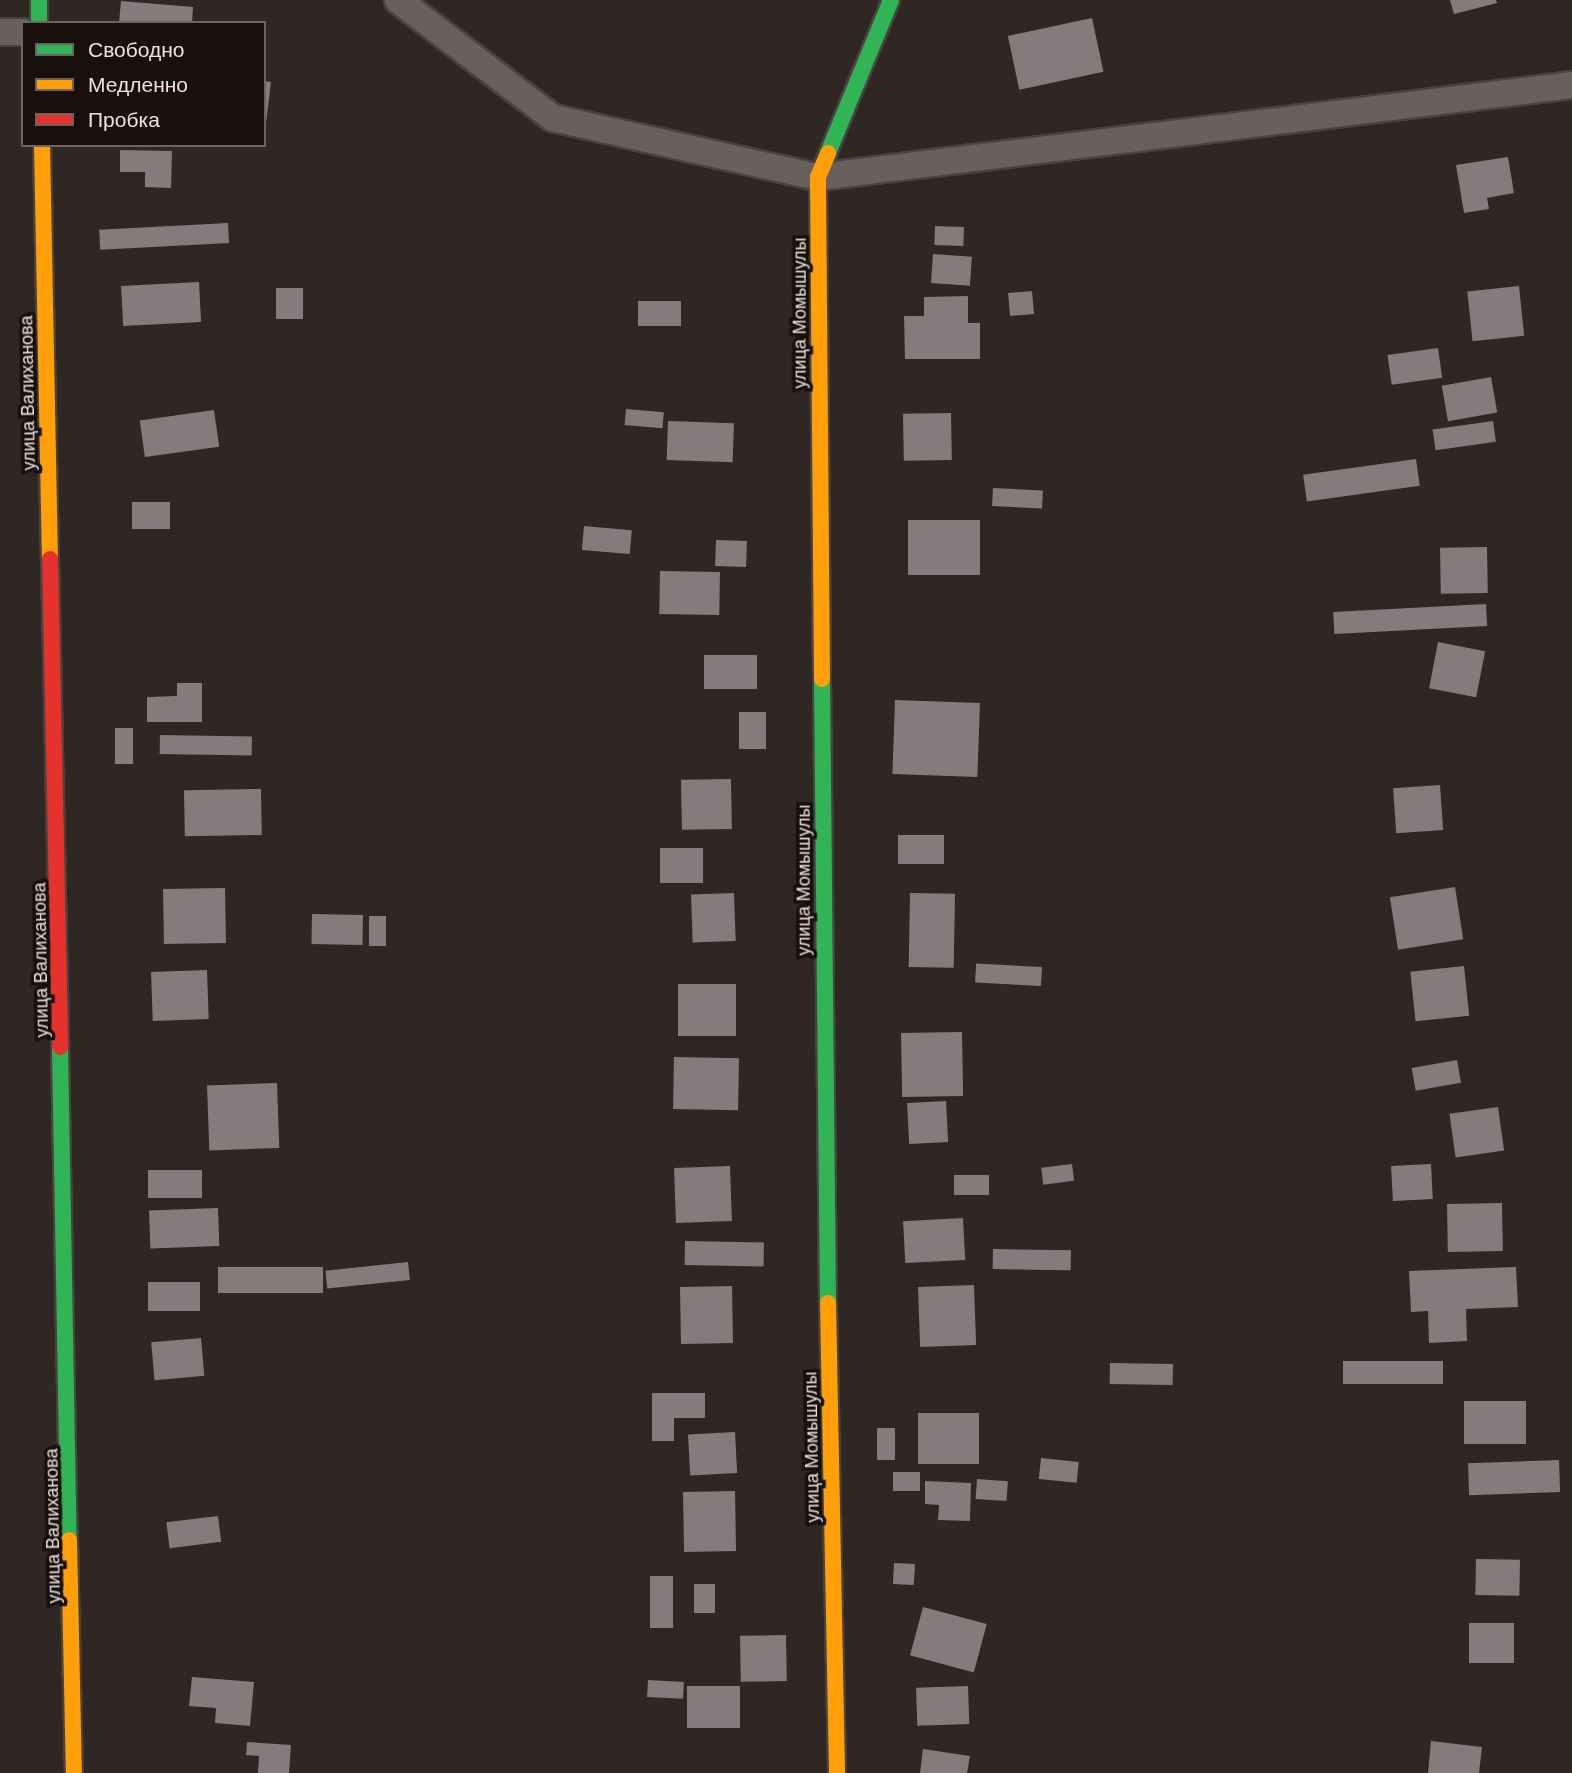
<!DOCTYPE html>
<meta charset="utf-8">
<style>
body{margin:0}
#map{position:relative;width:1572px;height:1773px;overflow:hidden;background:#2f2723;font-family:"DM Sans",sans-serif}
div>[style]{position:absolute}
.building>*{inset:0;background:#867a7c;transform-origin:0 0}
.roads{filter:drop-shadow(2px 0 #4a423f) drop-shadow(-2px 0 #4a423f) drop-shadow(0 2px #4a423f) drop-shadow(0 -2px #4a423f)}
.street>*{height:26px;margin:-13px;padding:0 13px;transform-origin:13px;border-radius:13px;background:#67605c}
.fast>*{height:16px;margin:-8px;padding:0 8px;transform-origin:8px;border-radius:8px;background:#30b455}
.slow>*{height:16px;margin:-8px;padding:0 8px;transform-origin:8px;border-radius:8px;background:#ff9f0a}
.jam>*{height:16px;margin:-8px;padding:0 8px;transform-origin:8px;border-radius:8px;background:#e5322d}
span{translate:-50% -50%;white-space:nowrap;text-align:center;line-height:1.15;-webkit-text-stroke:7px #17100c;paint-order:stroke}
.street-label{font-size:18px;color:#ede2dd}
.legend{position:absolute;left:21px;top:21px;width:245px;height:126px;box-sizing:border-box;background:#17100c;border:2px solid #6d6460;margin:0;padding:9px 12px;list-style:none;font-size:21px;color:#ede2dd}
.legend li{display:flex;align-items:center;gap:14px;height:35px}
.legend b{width:35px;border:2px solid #6d6460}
</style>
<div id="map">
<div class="building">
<div style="clip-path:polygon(1450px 0,1496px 0,1497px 3px,1454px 14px)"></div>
<div style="clip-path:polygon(121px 1px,193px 7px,192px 23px,119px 23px)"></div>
<div style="left:1092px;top:18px;width:55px;height:86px;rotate:78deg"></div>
<div style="clip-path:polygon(264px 81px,271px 82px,266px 123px,264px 123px)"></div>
<div style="clip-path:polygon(120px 150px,172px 151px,171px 188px,145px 187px,145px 172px,120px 172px)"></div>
<div style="clip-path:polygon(1508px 157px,1514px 193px,1487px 198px,1489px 209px,1464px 213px,1456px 165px)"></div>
<div style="left:228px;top:223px;width:20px;height:129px;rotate:87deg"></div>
<div style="left:935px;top:226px;width:29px;height:19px;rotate:2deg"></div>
<div style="left:933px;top:254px;width:39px;height:29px;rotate:4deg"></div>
<div style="left:199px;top:282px;width:40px;height:78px;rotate:87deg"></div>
<div style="left:1519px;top:286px;width:50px;height:52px;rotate:84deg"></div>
<div style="left:276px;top:288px;width:27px;height:31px"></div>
<div style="left:1032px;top:291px;width:23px;height:24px;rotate:85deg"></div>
<div style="clip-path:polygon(968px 296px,968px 323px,980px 323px,980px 359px,905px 359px,904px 316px,924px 316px,924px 297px)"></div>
<div style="left:638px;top:301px;width:43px;height:25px"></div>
<div style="left:1438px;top:348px;width:30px;height:51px;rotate:82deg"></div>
<div style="left:1491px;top:377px;width:36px;height:50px;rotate:80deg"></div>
<div style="left:626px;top:409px;width:38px;height:16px;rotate:5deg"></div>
<div style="left:214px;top:410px;width:37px;height:75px;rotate:82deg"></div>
<div style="left:951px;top:413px;width:47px;height:48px;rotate:89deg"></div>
<div style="left:668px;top:421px;width:66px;height:39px;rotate:2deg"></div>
<div style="left:1493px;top:421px;width:21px;height:61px;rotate:82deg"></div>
<div style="left:1416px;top:459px;width:27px;height:114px;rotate:82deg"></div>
<div style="left:993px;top:488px;width:50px;height:18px;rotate:3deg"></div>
<div style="left:132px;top:502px;width:38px;height:27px"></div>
<div style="left:908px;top:520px;width:72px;height:55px"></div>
<div style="left:584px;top:526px;width:48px;height:24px;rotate:5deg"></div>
<div style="left:716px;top:540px;width:31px;height:26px;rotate:2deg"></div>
<div style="left:1487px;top:547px;width:46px;height:47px;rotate:89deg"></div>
<div style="left:660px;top:571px;width:60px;height:43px;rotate:1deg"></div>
<div style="left:1486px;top:604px;width:22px;height:153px;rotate:87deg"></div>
<div style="left:1438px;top:642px;width:48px;height:47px;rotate:11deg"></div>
<div style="left:704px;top:655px;width:53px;height:34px"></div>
<div style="clip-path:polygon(177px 683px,202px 683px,202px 722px,147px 722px,147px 697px,177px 696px)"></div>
<div style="left:895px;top:700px;width:85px;height:74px;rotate:2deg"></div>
<div style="left:739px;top:712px;width:27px;height:37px"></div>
<div style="left:115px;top:728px;width:18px;height:36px"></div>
<div style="left:160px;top:735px;width:92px;height:19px;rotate:1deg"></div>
<div style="left:731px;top:779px;width:50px;height:50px;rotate:89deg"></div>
<div style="left:1440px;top:785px;width:45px;height:47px;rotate:86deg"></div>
<div style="left:261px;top:789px;width:46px;height:77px;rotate:89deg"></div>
<div style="left:944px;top:835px;width:29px;height:46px;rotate:90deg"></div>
<div style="left:660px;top:848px;width:43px;height:35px"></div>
<div style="left:1455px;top:887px;width:53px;height:66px;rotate:81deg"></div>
<div style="left:225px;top:888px;width:55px;height:62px;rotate:89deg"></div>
<div style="left:734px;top:893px;width:48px;height:43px;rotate:88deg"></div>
<div style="left:910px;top:893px;width:45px;height:74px;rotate:1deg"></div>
<div style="left:312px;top:914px;width:51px;height:30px;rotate:1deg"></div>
<div style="left:369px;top:916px;width:17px;height:30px"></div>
<div style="left:1464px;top:966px;width:50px;height:54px;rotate:84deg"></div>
<div style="left:1042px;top:967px;width:19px;height:66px;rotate:93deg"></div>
<div style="left:207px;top:970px;width:49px;height:56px;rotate:88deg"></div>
<div style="left:678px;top:984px;width:58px;height:52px"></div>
<div style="left:962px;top:1032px;width:64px;height:61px;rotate:89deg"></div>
<div style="left:674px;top:1057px;width:65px;height:52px;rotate:1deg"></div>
<div style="left:1457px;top:1060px;width:23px;height:46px;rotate:80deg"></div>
<div style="left:277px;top:1083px;width:65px;height:70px;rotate:88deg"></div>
<div style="left:946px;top:1101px;width:41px;height:39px;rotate:87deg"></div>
<div style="left:1498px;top:1107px;width:44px;height:49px;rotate:82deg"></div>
<div style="left:1072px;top:1164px;width:17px;height:31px;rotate:83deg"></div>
<div style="left:1431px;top:1164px;width:35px;height:40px;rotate:87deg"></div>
<div style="left:730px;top:1166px;width:55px;height:56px;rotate:88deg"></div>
<div style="left:202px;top:1170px;width:28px;height:54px;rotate:90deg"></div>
<div style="left:989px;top:1175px;width:20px;height:35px;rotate:90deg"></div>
<div style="left:1502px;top:1203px;width:48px;height:55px;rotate:89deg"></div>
<div style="left:218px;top:1208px;width:38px;height:69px;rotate:88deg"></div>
<div style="left:963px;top:1218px;width:42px;height:60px;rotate:87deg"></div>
<div style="left:685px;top:1241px;width:79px;height:24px;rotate:1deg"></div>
<div style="left:993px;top:1249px;width:78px;height:20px;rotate:1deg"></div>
<div style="left:408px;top:1262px;width:18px;height:83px;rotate:84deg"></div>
<div style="left:218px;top:1267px;width:105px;height:26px"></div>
<div style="clip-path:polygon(1516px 1267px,1518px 1307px,1466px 1309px,1467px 1341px,1429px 1343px,1428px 1311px,1411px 1312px,1409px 1271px)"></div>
<div style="left:200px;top:1282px;width:29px;height:52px;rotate:90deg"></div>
<div style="left:974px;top:1285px;width:60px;height:56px;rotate:88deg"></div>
<div style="left:732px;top:1286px;width:57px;height:52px;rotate:89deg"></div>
<div style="left:201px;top:1338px;width:38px;height:50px;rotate:85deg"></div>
<div style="left:1443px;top:1361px;width:23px;height:100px;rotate:90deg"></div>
<div style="left:1110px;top:1363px;width:63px;height:21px;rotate:1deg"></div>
<div style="clip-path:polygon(652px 1393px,705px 1393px,705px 1418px,674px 1418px,674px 1441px,652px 1441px)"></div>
<div style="left:1464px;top:1401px;width:62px;height:43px"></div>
<div style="left:979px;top:1413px;width:51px;height:61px;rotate:90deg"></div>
<div style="left:877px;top:1428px;width:18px;height:32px"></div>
<div style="left:735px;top:1432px;width:41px;height:47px;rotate:87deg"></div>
<div style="left:1041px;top:1458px;width:38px;height:21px;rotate:6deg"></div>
<div style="left:1559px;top:1460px;width:32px;height:91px;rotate:88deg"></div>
<div style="left:893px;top:1472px;width:27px;height:19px"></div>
<div style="left:977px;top:1479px;width:31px;height:20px;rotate:4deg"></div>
<div style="clip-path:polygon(925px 1481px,971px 1483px,970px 1521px,938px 1520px,939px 1505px,925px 1504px)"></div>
<div style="left:735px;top:1491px;width:60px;height:52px;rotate:89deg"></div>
<div style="left:218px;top:1516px;width:26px;height:52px;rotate:83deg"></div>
<div style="left:1476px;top:1559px;width:44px;height:36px;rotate:1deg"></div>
<div style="left:894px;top:1563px;width:21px;height:21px;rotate:3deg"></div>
<div style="left:650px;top:1576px;width:23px;height:52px"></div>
<div style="left:694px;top:1584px;width:21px;height:29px"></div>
<div style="left:923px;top:1607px;width:66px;height:50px;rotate:15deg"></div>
<div style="left:1469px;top:1623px;width:45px;height:40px"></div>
<div style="left:786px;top:1635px;width:46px;height:46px;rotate:89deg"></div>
<div style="clip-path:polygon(192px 1677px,254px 1682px,250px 1726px,215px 1723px,216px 1708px,189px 1706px)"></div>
<div style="left:648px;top:1680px;width:36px;height:17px;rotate:3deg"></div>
<div style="left:687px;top:1686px;width:53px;height:42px"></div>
<div style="left:968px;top:1686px;width:38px;height:52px;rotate:88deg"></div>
<div style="clip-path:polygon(1431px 1741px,1482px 1747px,1479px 1773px,1428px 1773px)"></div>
<div style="clip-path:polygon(247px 1742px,291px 1745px,289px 1773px,258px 1773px,259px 1756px,246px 1755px)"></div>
<div style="clip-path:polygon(923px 1749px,970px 1756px,967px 1773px,920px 1773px)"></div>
</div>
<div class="roads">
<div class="street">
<div style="left:398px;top:0;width:195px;rotate:37.3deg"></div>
<div style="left:553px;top:118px;width:271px;rotate:12.6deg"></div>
<div style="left:818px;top:177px;width:760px;rotate:-6.96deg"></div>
<div style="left:0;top:32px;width:23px"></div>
</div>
<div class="fast">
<div style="left:39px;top:0;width:23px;rotate:90deg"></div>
<div style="left:828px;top:153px;width:165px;rotate:-67.6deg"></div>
<div style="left:822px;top:679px;width:624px;rotate:89.45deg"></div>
<div style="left:60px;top:1047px;width:493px;rotate:89deg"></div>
</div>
<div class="slow">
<div style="left:42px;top:145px;width:414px;rotate:88.9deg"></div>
<div style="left:822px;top:679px;width:502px;rotate:-90.46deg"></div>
<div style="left:818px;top:177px;width:26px;rotate:-67deg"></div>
<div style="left:828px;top:1303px;width:470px;rotate:88.9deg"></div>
<div style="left:69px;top:1540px;width:233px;rotate:88.8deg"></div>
</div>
<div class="jam">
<div style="left:50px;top:559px;width:488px;rotate:88.8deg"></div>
</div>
</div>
<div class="street-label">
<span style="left:800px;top:313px;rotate:-90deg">улица Момышулы</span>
<span style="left:28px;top:393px;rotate:-91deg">улица Валиханова</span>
<span style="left:804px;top:880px;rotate:-90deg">улица Момышулы</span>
<span style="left:41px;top:960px;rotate:-91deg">улица Валиханова</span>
<span style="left:812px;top:1447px;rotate:-91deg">улица Момышулы</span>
<span style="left:53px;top:1526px;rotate:-91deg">улица Валиханова</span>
</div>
<ul class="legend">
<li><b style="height:9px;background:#30b455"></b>Свободно</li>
<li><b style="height:9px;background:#ff9f0a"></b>Медленно</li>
<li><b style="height:9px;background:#e5322d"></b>Пробка</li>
</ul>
</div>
